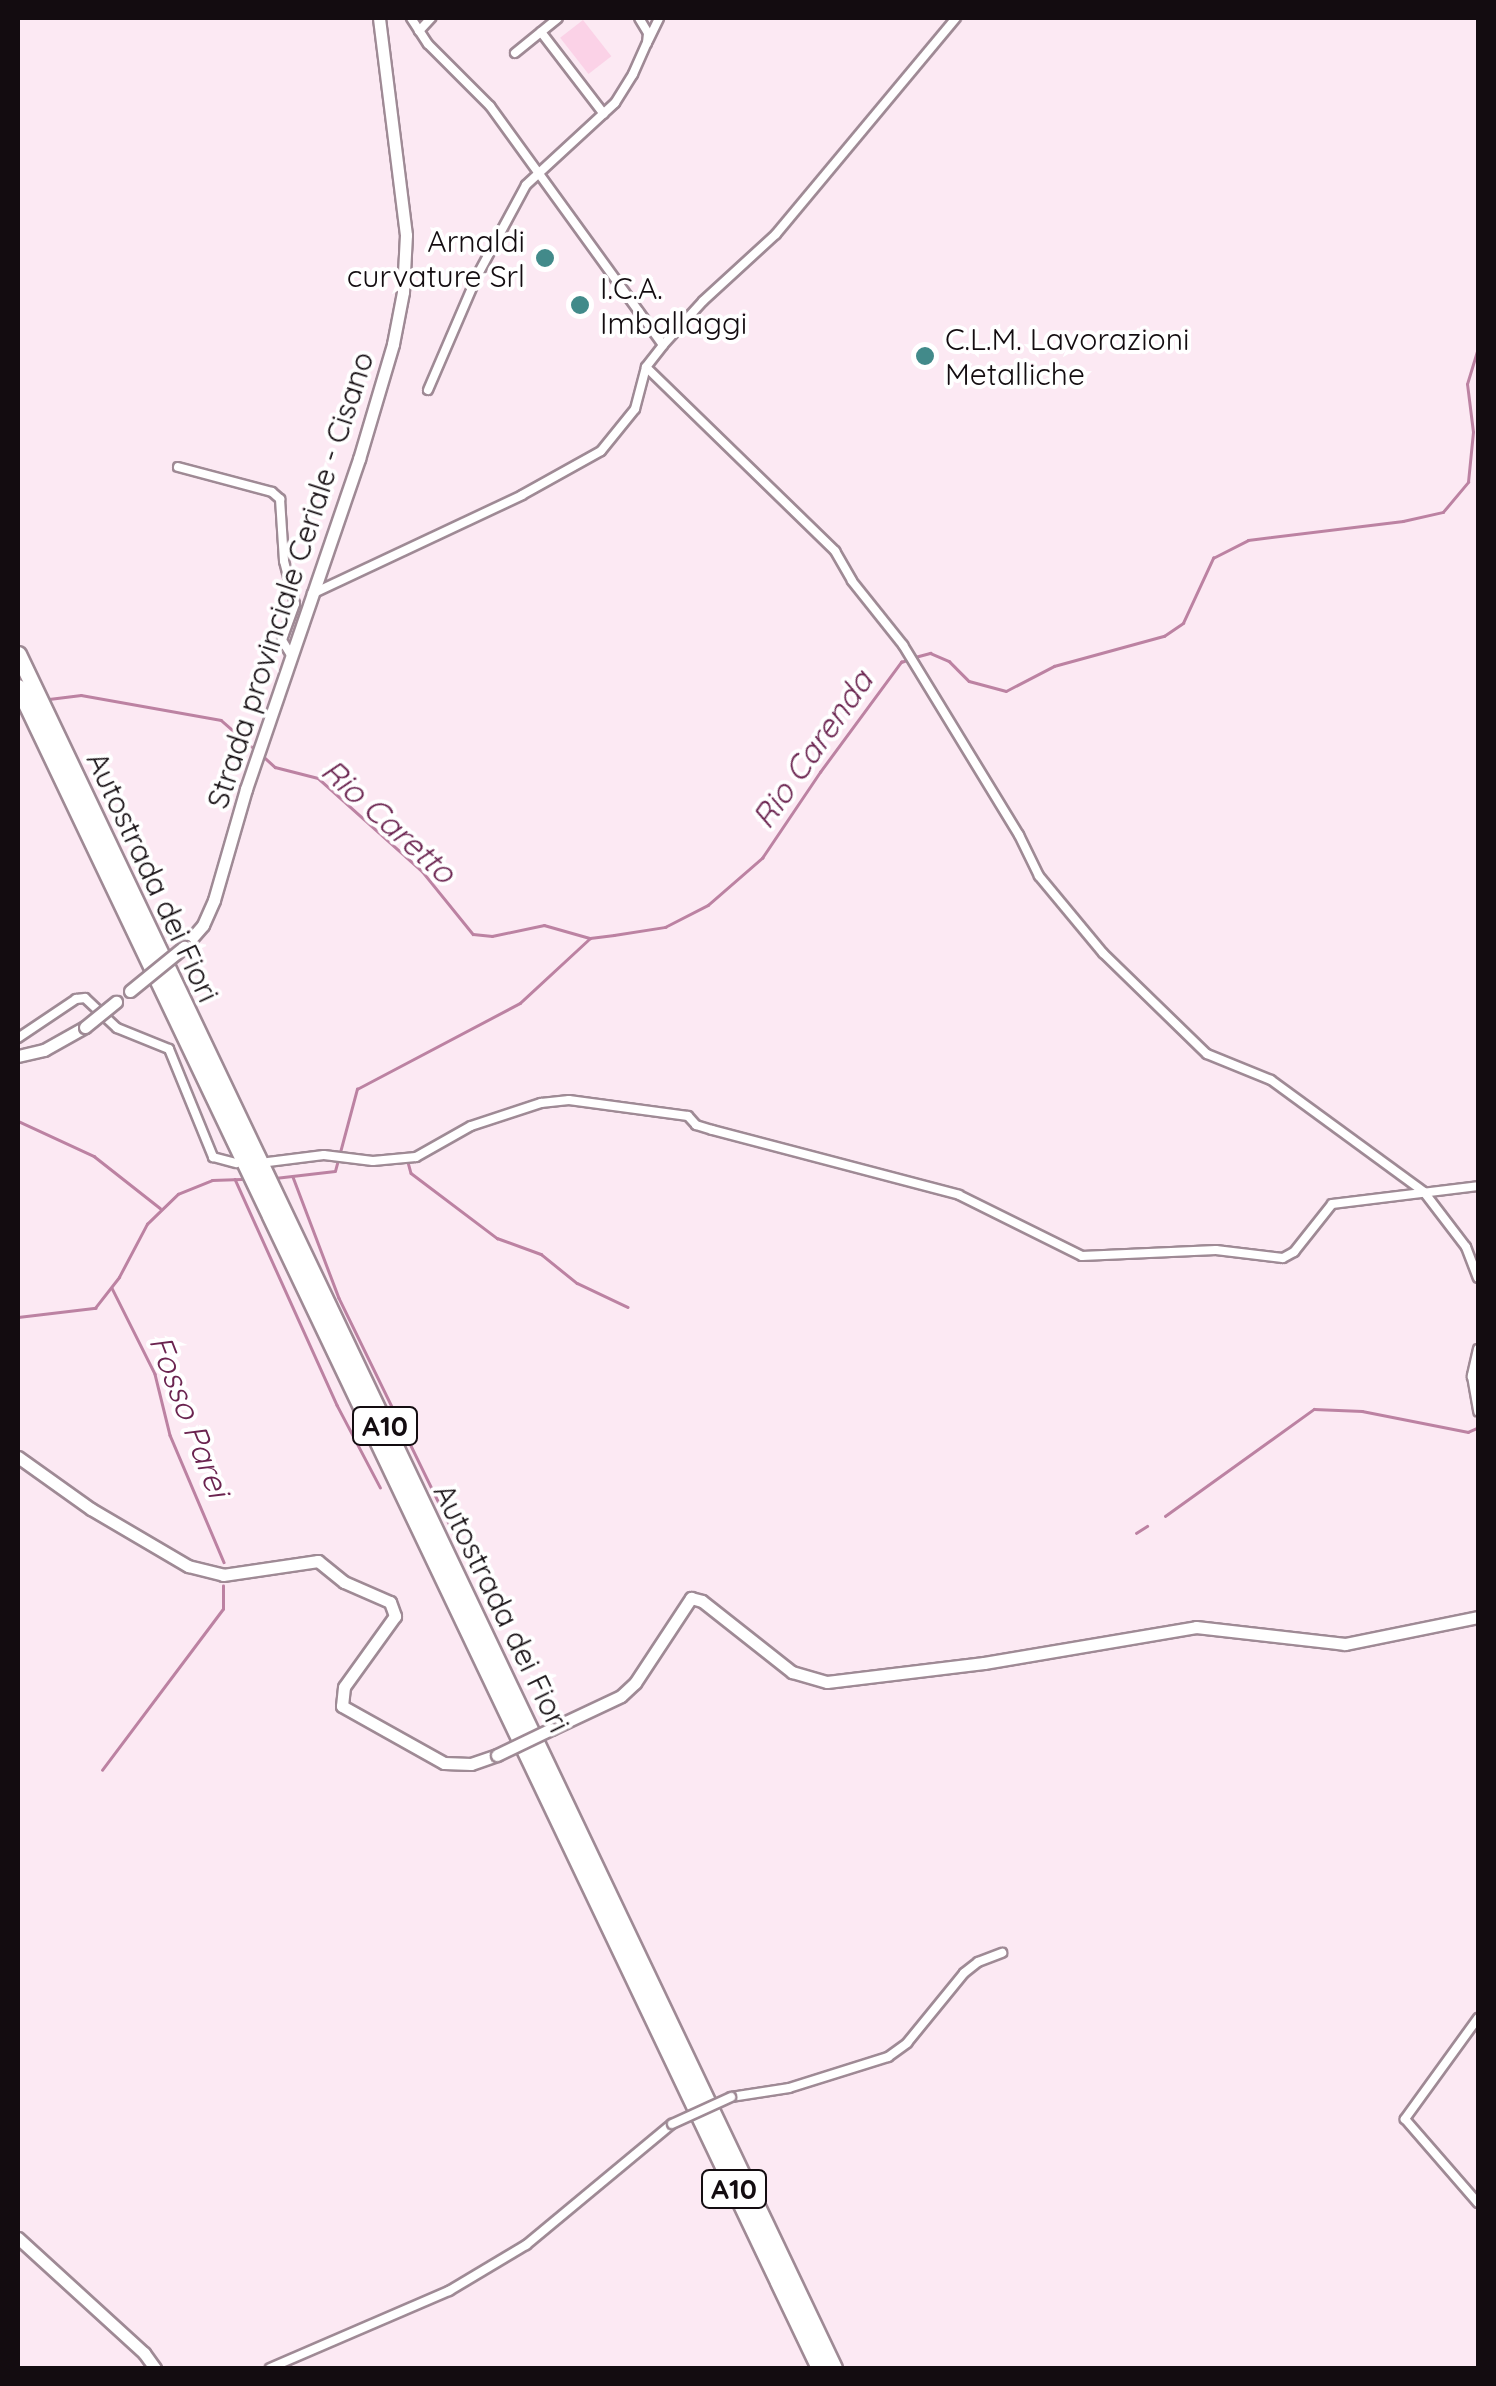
<!DOCTYPE html>
<style>
body{margin:0}
#map{position:relative;width:1496px;height:2386px;overflow:hidden;background:#fce9f3;font-family:Quicksand,sans-serif}
div>[style]{position:absolute}
.green>*{inset:0;background:#fbd2e7;transform-origin:0 0}
.stream>*{height:2.5px;margin:-1.25px;padding:0 1.25px;transform-origin:1.25px;border-radius:1.25px;background:#bc82a2}
.roads{filter:drop-shadow(2px 0 #9f8a95) drop-shadow(-2px 0 #9f8a95) drop-shadow(0 2px #9f8a95) drop-shadow(0 -2px #9f8a95)}
.street>*{height:8px;margin:-4px;padding:0 4px;transform-origin:4px;border-radius:4px;background:#fff}
.secondary>*{height:11px;margin:-5.5px;padding:0 5.5px;transform-origin:5.5px;border-radius:5.5px;background:#fff}
.highway>*{height:15px;margin:-7.5px;padding:0 7.5px;transform-origin:7.5px;border-radius:7.5px;background:#fff}
.bridges{filter:drop-shadow(2px 0 #9f8a95) drop-shadow(-2px 0 #9f8a95) drop-shadow(0 2px #9f8a95) drop-shadow(0 -2px #9f8a95)}
.street-bridge>*{height:8px;margin:-4px;padding:0 4px;transform-origin:4px;border-radius:4px;background:#fff}
.secondary-bridge>*{height:11px;margin:-5.5px;padding:0 5.5px;transform-origin:5.5px;border-radius:5.5px;background:#fff}
.dots>*{width:28px;height:28px;translate:-50% -50%;box-sizing:border-box;border:5px solid #fff;border-radius:50%}
span{translate:-50% -50%;white-space:nowrap;text-align:center;line-height:1.15;-webkit-text-stroke:8px #fff;paint-order:stroke}
.shield-label span{padding:2px 8px;background:#fff;border:2px solid;border-radius:8px;-webkit-text-stroke-width:0}
.shield-label{font-size:28px;color:#130c10;font-weight:700}
.poi-label{font-size:30px;color:#130c10}
.right{translate:-100% -50%;text-align:right}
.left{translate:0 -50%;text-align:left}
.street-label{font-size:30px;color:#130c10}
.water-label{font-size:32px;color:#6b2450;font-style:italic}
.frame{position:absolute;inset:0;border:20px solid #130c10;pointer-events:none}
</style>
<div id="map">
<div class="green">
<div style="left:583px;top:20px;width:46px;height:29px;rotate:52deg"></div>
</div>
<div class="stream">
<div style="left:915px;top:657px;width:16px;rotate:-15deg"></div>
<div style="left:930px;top:653px;width:21px;rotate:23deg"></div>
<div style="left:949px;top:661px;width:28px;rotate:45deg"></div>
<div style="left:969px;top:681px;width:38px;rotate:15deg"></div>
<div style="left:1006px;top:691px;width:54px;rotate:-27.5deg"></div>
<div style="left:1054px;top:666px;width:114px;rotate:-15.3deg"></div>
<div style="left:1164px;top:636px;width:23px;rotate:-34deg"></div>
<div style="left:1183px;top:623px;width:72px;rotate:-65.2deg"></div>
<div style="left:1213px;top:558px;width:39px;rotate:-27deg"></div>
<div style="left:1248px;top:540px;width:156px;rotate:-7deg"></div>
<div style="left:1403px;top:521px;width:41px;rotate:-12.7deg"></div>
<div style="left:1443px;top:512px;width:39px;rotate:-50deg"></div>
<div style="left:1468px;top:482px;width:50px;rotate:-84.3deg"></div>
<div style="left:1473px;top:432px;width:48px;rotate:-97.1deg"></div>
<div style="left:1467px;top:384px;width:38px;rotate:-73deg"></div>
<div style="left:49px;top:699px;width:32px;rotate:-7deg"></div>
<div style="left:81px;top:695px;width:142px;rotate:10.1deg"></div>
<div style="left:221px;top:720px;width:40px;rotate:41deg"></div>
<div style="left:264px;top:757px;width:15px;rotate:42deg"></div>
<div style="left:275px;top:767px;width:44px;rotate:14.3deg"></div>
<div style="left:318px;top:778px;width:140px;rotate:41.8deg"></div>
<div style="left:422px;top:871px;width:81px;rotate:51deg"></div>
<div style="left:473px;top:934px;width:19px;rotate:6deg"></div>
<div style="left:492px;top:936px;width:53px;rotate:-11.9deg"></div>
<div style="left:544px;top:925px;width:48px;rotate:15.8deg"></div>
<div style="left:590px;top:938px;width:24px;rotate:-7deg"></div>
<div style="left:614px;top:935px;width:52px;rotate:-8.9deg"></div>
<div style="left:665px;top:927px;width:48px;rotate:-27.1deg"></div>
<div style="left:708px;top:905px;width:72px;rotate:-41deg"></div>
<div style="left:762px;top:858px;width:104px;rotate:-56deg"></div>
<div style="left:820px;top:772px;width:137px;rotate:-53.6deg"></div>
<div style="left:901px;top:662px;width:6px;rotate:-18deg"></div>
<div style="left:18px;top:1121px;width:84px;rotate:24.7deg"></div>
<div style="left:94px;top:1156px;width:84px;rotate:38.2deg"></div>
<div style="left:408px;top:1162px;width:11px;rotate:75deg"></div>
<div style="left:411px;top:1173px;width:108px;rotate:37.1deg"></div>
<div style="left:497px;top:1238px;width:47px;rotate:20deg"></div>
<div style="left:541px;top:1254px;width:46px;rotate:38.9deg"></div>
<div style="left:577px;top:1283px;width:56px;rotate:25.2deg"></div>
<div style="left:293px;top:1177px;width:129px;rotate:69.2deg"></div>
<div style="left:339px;top:1298px;width:263px;rotate:64deg"></div>
<div style="left:275px;top:1178px;width:60px;rotate:-6.7deg"></div>
<div style="left:335px;top:1171px;width:85px;rotate:-75deg"></div>
<div style="left:357px;top:1089px;width:184px;rotate:-27.8deg"></div>
<div style="left:520px;top:1003px;width:94px;rotate:-42.8deg"></div>
<div style="left:235px;top:1179px;width:248px;rotate:65.7deg"></div>
<div style="left:337px;top:1405px;width:93px;rotate:62.3deg"></div>
<div style="left:112px;top:1288px;width:96px;rotate:63.4deg"></div>
<div style="left:155px;top:1374px;width:63px;rotate:76.2deg"></div>
<div style="left:170px;top:1435px;width:138px;rotate:67deg"></div>
<div style="left:18px;top:1317px;width:78px;rotate:-6.7deg"></div>
<div style="left:95px;top:1308px;width:39px;rotate:-52deg"></div>
<div style="left:119px;top:1277px;width:60px;rotate:-62.2deg"></div>
<div style="left:147px;top:1224px;width:43px;rotate:-44.1deg"></div>
<div style="left:178px;top:1194px;width:37px;rotate:-22deg"></div>
<div style="left:212px;top:1180px;width:29px;rotate:-2deg"></div>
<div style="left:1165px;top:1516px;width:183px;rotate:-35.7deg"></div>
<div style="left:1314px;top:1409px;width:48px;rotate:2.4deg"></div>
<div style="left:1362px;top:1411px;width:108px;rotate:11.2deg"></div>
<div style="left:1468px;top:1432px;width:10px;rotate:-24deg"></div>
<div style="left:1136px;top:1533px;width:13px;rotate:-32deg"></div>
<div style="left:102px;top:1770px;width:201px;rotate:-53.1deg"></div>
<div style="left:223px;top:1609px;width:23px;rotate:-90deg"></div>
</div>
<div class="roads">
<div class="street">
<div style="left:411px;top:18px;width:31px;rotate:57deg"></div>
<div style="left:428px;top:44px;width:88px;rotate:45deg"></div>
<div style="left:490px;top:106px;width:295px;rotate:54.1deg"></div>
<div style="left:419px;top:31px;width:18px;rotate:-47deg"></div>
<div style="left:541px;top:32px;width:103px;rotate:52.5deg"></div>
<div style="left:648px;top:41px;width:25px;rotate:-64deg"></div>
<div style="left:515px;top:53px;width:55px;rotate:-39.1deg"></div>
<div style="left:646px;top:367px;width:264px;rotate:44.2deg"></div>
<div style="left:835px;top:551px;width:34px;rotate:60deg"></div>
<div style="left:852px;top:581px;width:82px;rotate:51.4deg"></div>
<div style="left:903px;top:645px;width:223px;rotate:58.6deg"></div>
<div style="left:1019px;top:835px;width:46px;rotate:64deg"></div>
<div style="left:1039px;top:876px;width:100px;rotate:50.3deg"></div>
<div style="left:1103px;top:953px;width:145px;rotate:44.2deg"></div>
<div style="left:1207px;top:1054px;width:69px;rotate:22.1deg"></div>
<div style="left:1271px;top:1080px;width:190px;rotate:36.2deg"></div>
<div style="left:1424px;top:1192px;width:69px;rotate:52.6deg"></div>
<div style="left:1466px;top:1247px;width:33px;rotate:69deg"></div>
<div style="left:428px;top:390px;width:124px;rotate:-66.7deg"></div>
<div style="left:477px;top:276px;width:103px;rotate:-61.7deg"></div>
<div style="left:526px;top:185px;width:121px;rotate:-42.7deg"></div>
<div style="left:615px;top:103px;width:34px;rotate:-58deg"></div>
<div style="left:633px;top:74px;width:34px;rotate:-66deg"></div>
<div style="left:647px;top:43px;width:10px;rotate:-84deg"></div>
<div style="left:648px;top:33px;width:17px;rotate:-121deg"></div>
<div style="left:178px;top:467px;width:97px;rotate:14.9deg"></div>
<div style="left:272px;top:492px;width:11px;rotate:41deg"></div>
<div style="left:280px;top:499px;width:62px;rotate:86.3deg"></div>
<div style="left:284px;top:561px;width:44px;rotate:75.7deg"></div>
<div style="left:295px;top:604px;width:38px;rotate:110deg"></div>
<div style="left:282px;top:640px;width:17px;rotate:59deg"></div>
<div style="left:312px;top:594px;width:232px;rotate:-25.2deg"></div>
<div style="left:522px;top:495px;width:90px;rotate:-29.1deg"></div>
<div style="left:601px;top:451px;width:54px;rotate:-51deg"></div>
<div style="left:635px;top:409px;width:43px;rotate:-75.3deg"></div>
<div style="left:646px;top:367px;width:28px;rotate:-52deg"></div>
<div style="left:663px;top:345px;width:59px;rotate:-47.7deg"></div>
<div style="left:703px;top:301px;width:99px;rotate:-42.5deg"></div>
<div style="left:776px;top:234px;width:281px;rotate:-50.2deg"></div>
<div style="left:18px;top:1038px;width:70px;rotate:-33.9deg"></div>
<div style="left:76px;top:999px;width:9px;rotate:-6deg"></div>
<div style="left:85px;top:998px;width:44px;rotate:43.2deg"></div>
<div style="left:117px;top:1028px;width:56px;rotate:22deg"></div>
<div style="left:169px;top:1049px;width:117px;rotate:67.8deg"></div>
<div style="left:213px;top:1157px;width:24px;rotate:15deg"></div>
<div style="left:268px;top:1162px;width:56px;rotate:-7.1deg"></div>
<div style="left:324px;top:1155px;width:49px;rotate:7deg"></div>
<div style="left:373px;top:1161px;width:43px;rotate:-5.3deg"></div>
<div style="left:416px;top:1157px;width:63px;rotate:-29.4deg"></div>
<div style="left:471px;top:1126px;width:74px;rotate:-18.2deg"></div>
<div style="left:541px;top:1103px;width:28px;rotate:-6deg"></div>
<div style="left:569px;top:1100px;width:120px;rotate:7.7deg"></div>
<div style="left:688px;top:1116px;width:12px;rotate:48deg"></div>
<div style="left:696px;top:1125px;width:17px;rotate:17deg"></div>
<div style="left:712px;top:1130px;width:255px;rotate:14.7deg"></div>
<div style="left:959px;top:1195px;width:137px;rotate:26.4deg"></div>
<div style="left:1082px;top:1256px;width:134px;rotate:-2.6deg"></div>
<div style="left:1216px;top:1250px;width:67px;rotate:6.8deg"></div>
<div style="left:1283px;top:1258px;width:13px;rotate:-29deg"></div>
<div style="left:1294px;top:1252px;width:61px;rotate:-51.6deg"></div>
<div style="left:1332px;top:1204px;width:147px;rotate:-7deg"></div>
<div style="left:1478px;top:1349px;width:28px;rotate:103deg"></div>
<div style="left:1472px;top:1376px;width:36px;rotate:80deg"></div>
<div style="left:1478px;top:2018px;width:125px;rotate:125.9deg"></div>
<div style="left:1405px;top:2119px;width:111px;rotate:49deg"></div>
<div style="left:731px;top:2097px;width:59px;rotate:-8.8deg"></div>
<div style="left:789px;top:2088px;width:104px;rotate:-17.4deg"></div>
<div style="left:888px;top:2057px;width:24px;rotate:-36deg"></div>
<div style="left:907px;top:2043px;width:90px;rotate:-50.8deg"></div>
<div style="left:964px;top:1973px;width:18px;rotate:-38deg"></div>
<div style="left:978px;top:1962px;width:26px;rotate:-21deg"></div>
<div style="left:270px;top:2368px;width:195px;rotate:-23.3deg"></div>
<div style="left:449px;top:2291px;width:90px;rotate:-30.9deg"></div>
<div style="left:526px;top:2245px;width:190px;rotate:-39.7deg"></div>
</div>
<div class="secondary">
<div style="left:184px;top:947px;width:29px;rotate:-49deg"></div>
<div style="left:203px;top:925px;width:27px;rotate:-66deg"></div>
<div style="left:214px;top:900px;width:116px;rotate:-73.9deg"></div>
<div style="left:246px;top:789px;width:349px;rotate:-71.1deg"></div>
<div style="left:359px;top:459px;width:120px;rotate:-73.5deg"></div>
<div style="left:393px;top:344px;width:53px;rotate:-79.1deg"></div>
<div style="left:403px;top:292px;width:57px;rotate:-87deg"></div>
<div style="left:406px;top:235px;width:219px;rotate:-97.1deg"></div>
<div style="left:18px;top:1056px;width:27px;rotate:-13deg"></div>
<div style="left:44px;top:1050px;width:47px;rotate:-29.3deg"></div>
<div style="left:18px;top:1457px;width:90px;rotate:35.5deg"></div>
<div style="left:91px;top:1509px;width:113px;rotate:30.4deg"></div>
<div style="left:188px;top:1566px;width:36px;rotate:14deg"></div>
<div style="left:223px;top:1575px;width:96px;rotate:-8.4deg"></div>
<div style="left:318px;top:1561px;width:33px;rotate:39deg"></div>
<div style="left:344px;top:1582px;width:50px;rotate:23.5deg"></div>
<div style="left:390px;top:1602px;width:15px;rotate:70deg"></div>
<div style="left:395px;top:1616px;width:87px;rotate:125.7deg"></div>
<div style="left:344px;top:1687px;width:19px;rotate:96deg"></div>
<div style="left:342px;top:1706px;width:117px;rotate:29.2deg"></div>
<div style="left:444px;top:1763px;width:27px;rotate:2deg"></div>
<div style="left:471px;top:1764px;width:28px;rotate:-19deg"></div>
<div style="left:551px;top:1729px;width:77px;rotate:-25.2deg"></div>
<div style="left:621px;top:1696px;width:19px;rotate:-43deg"></div>
<div style="left:635px;top:1683px;width:102px;rotate:-56.6deg"></div>
<div style="left:691px;top:1598px;width:11px;rotate:15deg"></div>
<div style="left:702px;top:1601px;width:115px;rotate:38.3deg"></div>
<div style="left:792px;top:1672px;width:36px;rotate:16deg"></div>
<div style="left:827px;top:1682px;width:158px;rotate:-6.9deg"></div>
<div style="left:984px;top:1663px;width:215px;rotate:-9.6deg"></div>
<div style="left:1196px;top:1627px;width:150px;rotate:6.5deg"></div>
<div style="left:1345px;top:1644px;width:136px;rotate:-11.5deg"></div>
<div style="left:18px;top:2238px;width:171px;rotate:42.4deg"></div>
<div style="left:144px;top:2353px;width:19px;rotate:54deg"></div>
</div>
<div class="highway">
<div style="left:18px;top:654px;width:1898px;rotate:64.54deg"></div>
<div style="left:18px;top:687px;width:1862px;rotate:64.52deg"></div>
</div>
</div>
<div class="bridges">
<div class="street-bridge">
<div style="left:672px;top:2124px;width:65px;rotate:-24.6deg"></div>
</div>
<div class="secondary-bridge">
<div style="left:130px;top:991px;width:70px;rotate:-39.2deg"></div>
<div style="left:85px;top:1027px;width:40px;rotate:-39deg"></div>
<div style="left:497px;top:1755px;width:60px;rotate:-25.7deg"></div>
</div>
</div>
<div class="dots">
<div style="left:545px;top:258px;background:#428a8a"></div>
<div style="left:580px;top:305px;background:#428a8a"></div>
<div style="left:925px;top:356px;background:#428a8a"></div>
</div>
<div class="shield-label">
<span style="left:385px;top:1426px">A10</span>
<span style="left:734px;top:2189px">A10</span>
</div>
<div class="poi-label">
<span class="right" style="left:525px;top:258px">Arnaldi<br>curvature Srl</span>
<span class="left" style="left:600px;top:305px">I.C.A.<br>Imballaggi</span>
<span class="left" style="left:945px;top:356px">C.L.M. Lavorazioni<br>Metalliche</span>
</div>
<div class="street-label">
<span style="left:290px;top:580px;rotate:-72deg">Strada provinciale Ceriale - Cisano</span>
<span style="left:153px;top:877px;rotate:65deg">Autostrada dei Fiori</span>
<span style="left:502px;top:1608px;rotate:64deg">Autostrada dei Fiori</span>
</div>
<div class="water-label">
<span style="left:812px;top:749px;rotate:-55deg">Rio Carenda</span>
<span style="left:389px;top:821px;rotate:42deg">Rio Caretto</span>
<span style="left:190px;top:1416px;rotate:69deg">Fosso Parei</span>
</div>
<div class="frame"></div>
</div>
